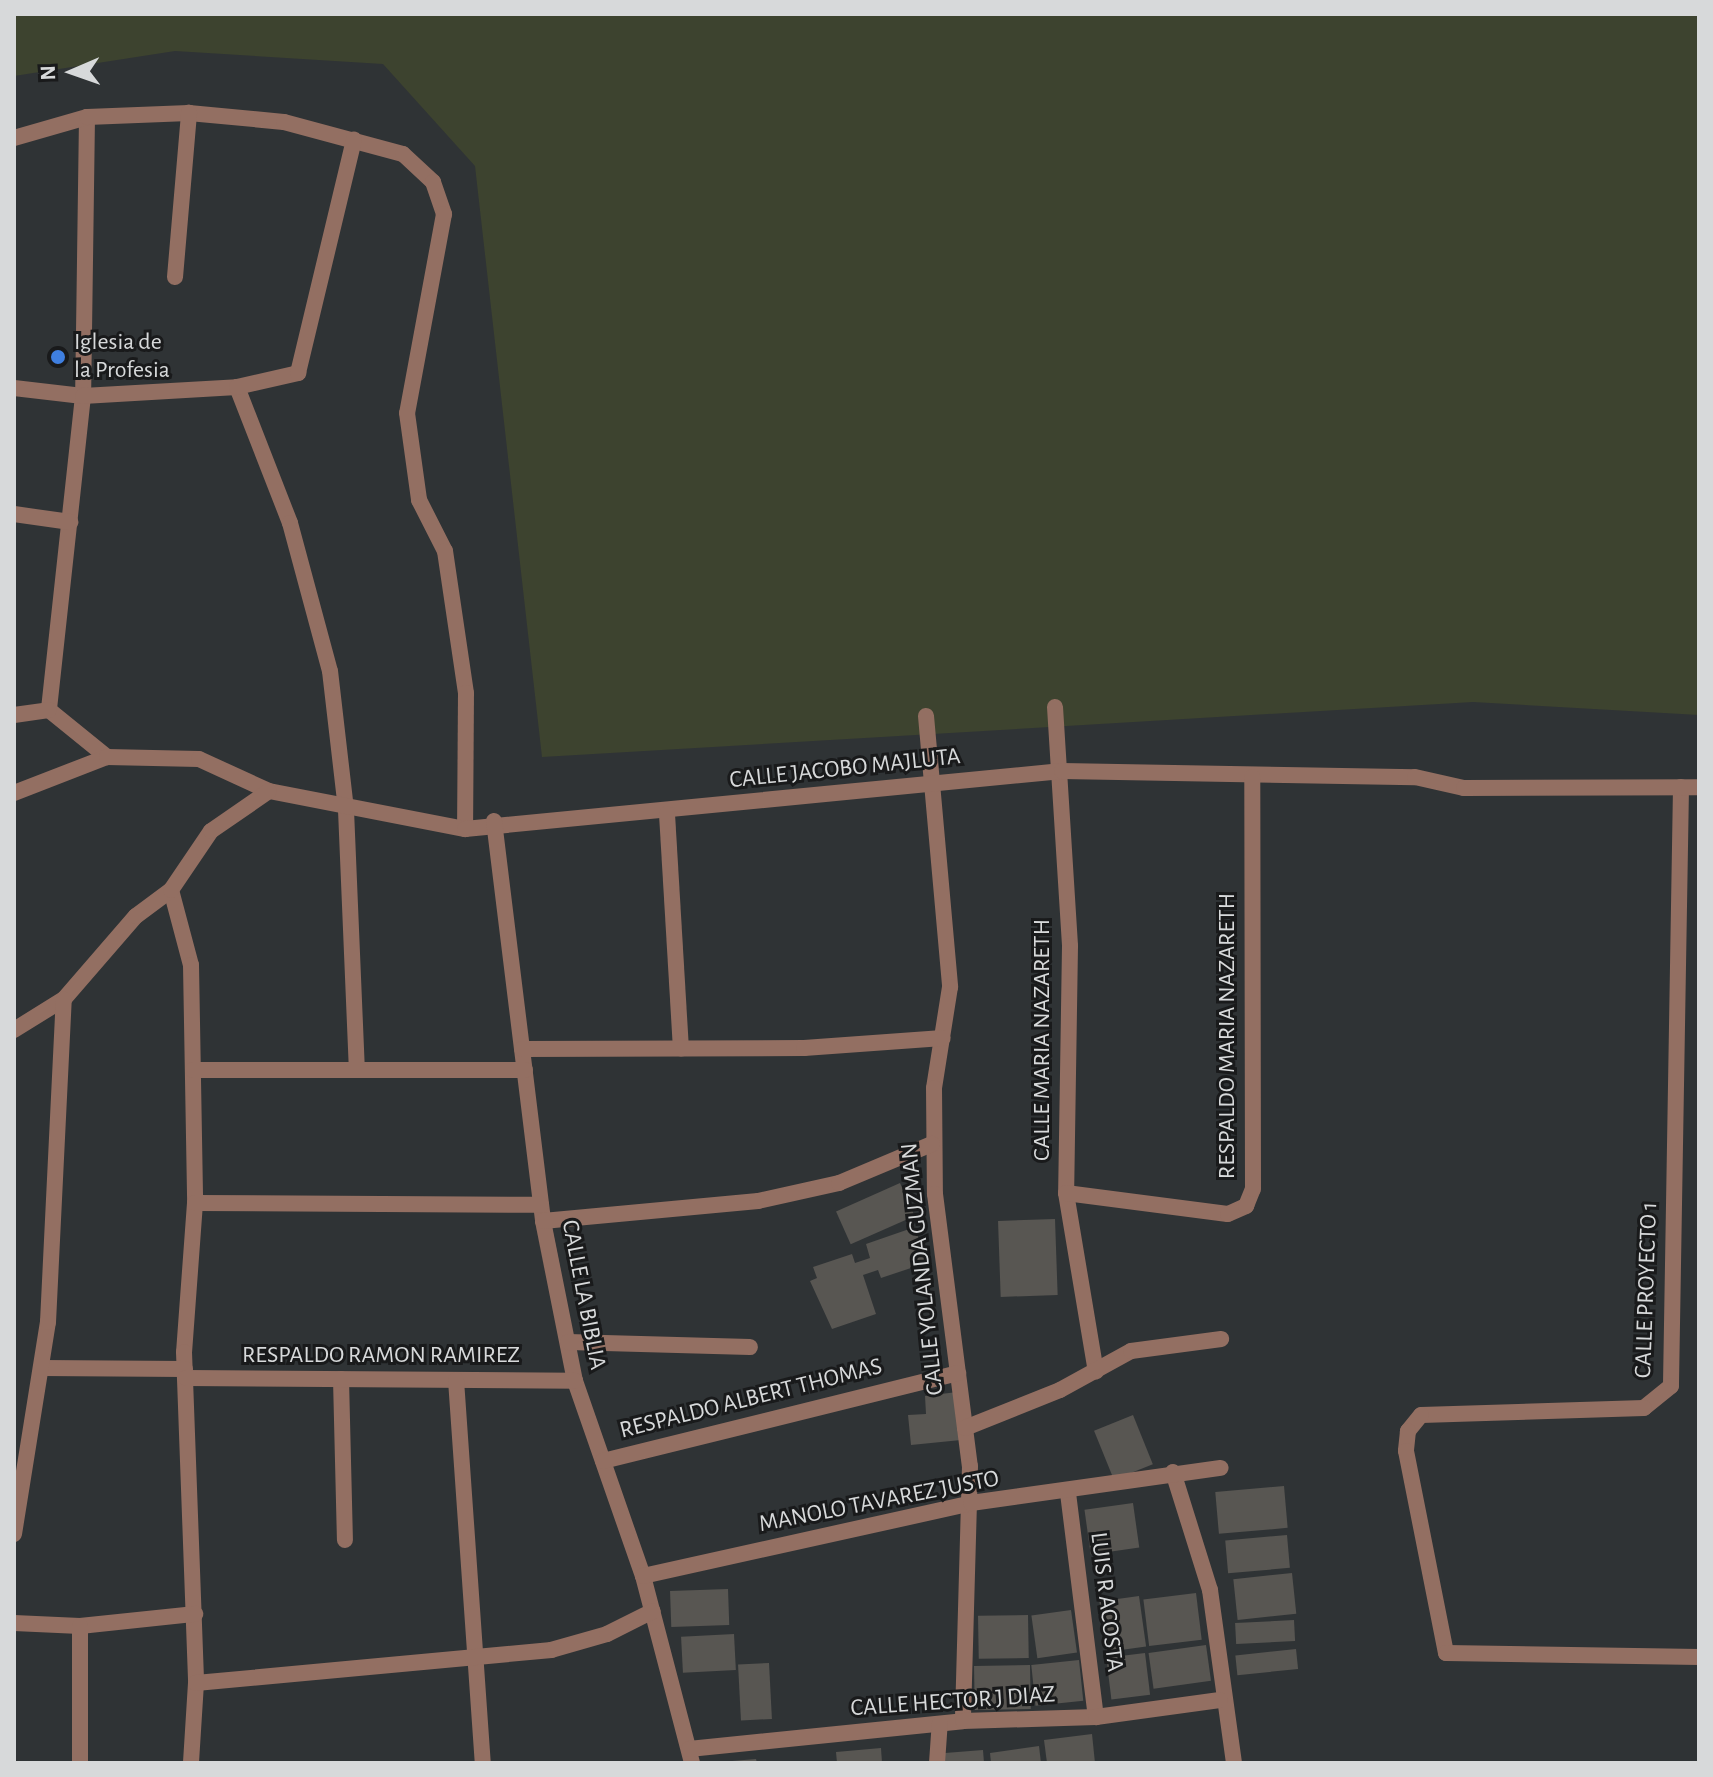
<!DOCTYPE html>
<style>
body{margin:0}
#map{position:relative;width:1713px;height:1777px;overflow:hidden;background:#2f3335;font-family:"Alegreya Sans",sans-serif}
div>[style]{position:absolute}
.green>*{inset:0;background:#3d432f}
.building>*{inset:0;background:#585652;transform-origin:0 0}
.lane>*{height:16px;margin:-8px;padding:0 8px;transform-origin:8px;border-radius:8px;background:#936f62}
.street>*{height:16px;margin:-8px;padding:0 8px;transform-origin:8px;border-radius:8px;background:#936f62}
.dots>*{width:22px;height:22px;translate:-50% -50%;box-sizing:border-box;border:4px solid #191a1b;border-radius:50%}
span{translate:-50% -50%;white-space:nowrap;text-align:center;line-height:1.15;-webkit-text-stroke:6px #191a1b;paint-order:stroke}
.poi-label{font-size:24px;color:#d7d9da}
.left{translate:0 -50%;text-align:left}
.street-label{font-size:24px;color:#d7d9da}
.frame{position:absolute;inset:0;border:16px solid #d7d9da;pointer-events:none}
.north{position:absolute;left:32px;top:32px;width:80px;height:80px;-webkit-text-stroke:6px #191a1b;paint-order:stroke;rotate:268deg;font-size:22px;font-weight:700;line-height:32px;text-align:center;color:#d7d9da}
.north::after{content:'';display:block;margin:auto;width:28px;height:36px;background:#d7d9da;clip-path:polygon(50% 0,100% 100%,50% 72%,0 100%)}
</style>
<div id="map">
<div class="green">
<div style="clip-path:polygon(14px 14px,1699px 14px,1699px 715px,1473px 702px,542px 757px,475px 166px,383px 64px,175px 51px,14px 76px)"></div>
</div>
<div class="building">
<div style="left:900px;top:1183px;width:36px;height:70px;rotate:66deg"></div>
<div style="left:1055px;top:1219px;width:76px;height:57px;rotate:88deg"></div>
<div style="clip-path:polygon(915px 1227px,926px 1263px,881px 1278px,878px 1270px,863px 1275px,876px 1314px,832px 1329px,810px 1281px,817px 1278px,813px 1267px,852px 1254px,855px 1263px,870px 1258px,866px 1244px)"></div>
<div style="clip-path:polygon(957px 1392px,961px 1440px,911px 1445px,908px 1415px,926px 1414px,925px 1396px)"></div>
<div style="left:1133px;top:1415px;width:53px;height:42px;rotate:68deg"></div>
<div style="left:1284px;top:1486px;width:42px;height:69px;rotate:85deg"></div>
<div style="left:1133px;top:1503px;width:45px;height:49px;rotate:82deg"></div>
<div style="left:1287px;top:1535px;width:33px;height:62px;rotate:85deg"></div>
<div style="left:1292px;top:1573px;width:41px;height:59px;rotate:84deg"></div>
<div style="left:728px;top:1589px;width:36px;height:58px;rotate:88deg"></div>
<div style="left:1196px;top:1593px;width:47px;height:53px;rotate:83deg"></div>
<div style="left:1139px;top:1596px;width:51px;height:40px;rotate:82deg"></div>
<div style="left:1071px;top:1610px;width:43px;height:40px;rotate:82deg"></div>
<div style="left:1028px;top:1615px;width:43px;height:50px;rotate:89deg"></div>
<div style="left:1294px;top:1620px;width:21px;height:59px;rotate:87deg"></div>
<div style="left:734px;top:1634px;width:36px;height:53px;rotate:87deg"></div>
<div style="left:1206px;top:1645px;width:36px;height:58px;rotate:82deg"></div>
<div style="left:1296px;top:1649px;width:20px;height:61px;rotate:84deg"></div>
<div style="left:1145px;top:1653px;width:42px;height:39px;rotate:83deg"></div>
<div style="left:1079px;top:1660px;width:41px;height:48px;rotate:84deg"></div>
<div style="left:769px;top:1663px;width:56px;height:31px;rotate:87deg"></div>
<div style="left:1030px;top:1665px;width:44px;height:56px;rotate:89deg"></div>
<div style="clip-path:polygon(1092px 1734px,1095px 1763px,1047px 1763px,1044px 1740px)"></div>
<div style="clip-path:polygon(1039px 1746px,1041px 1763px,991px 1763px,990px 1753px)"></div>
<div style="clip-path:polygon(881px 1748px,882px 1763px,837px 1763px,836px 1752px)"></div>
<div style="clip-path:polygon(983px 1750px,984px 1763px,945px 1763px,945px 1753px)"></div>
<div style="clip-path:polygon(756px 1759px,757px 1763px,732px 1763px,732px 1761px)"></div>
</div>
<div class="lane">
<div style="left:341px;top:1379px;width:161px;rotate:88.6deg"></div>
</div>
<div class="street">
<div style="left:87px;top:117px;width:279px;rotate:90.8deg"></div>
<div style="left:83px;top:396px;width:316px;rotate:96.2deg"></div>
<div style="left:49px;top:710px;width:75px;rotate:39deg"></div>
<div style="left:14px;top:138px;width:76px;rotate:-16deg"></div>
<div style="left:87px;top:117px;width:102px;rotate:-2.2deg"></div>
<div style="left:189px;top:113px;width:95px;rotate:5.4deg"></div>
<div style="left:284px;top:122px;width:123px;rotate:15.1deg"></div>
<div style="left:403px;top:154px;width:41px;rotate:43deg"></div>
<div style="left:433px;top:182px;width:34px;rotate:71deg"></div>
<div style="left:444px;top:214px;width:202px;rotate:100.5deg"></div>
<div style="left:407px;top:413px;width:88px;rotate:82.1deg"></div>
<div style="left:419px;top:500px;width:57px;rotate:63deg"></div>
<div style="left:445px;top:551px;width:144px;rotate:81.6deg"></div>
<div style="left:466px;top:693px;width:136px;rotate:90.4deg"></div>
<div style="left:175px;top:277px;width:165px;rotate:-85.1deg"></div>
<div style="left:237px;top:387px;width:146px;rotate:68.7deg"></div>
<div style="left:290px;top:523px;width:153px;rotate:74.9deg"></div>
<div style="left:330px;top:671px;width:140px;rotate:83.4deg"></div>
<div style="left:346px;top:810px;width:260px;rotate:87.6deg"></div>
<div style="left:14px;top:388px;width:69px;rotate:6.6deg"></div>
<div style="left:83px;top:396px;width:154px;rotate:-3.3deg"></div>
<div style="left:237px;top:387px;width:63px;rotate:-12.9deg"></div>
<div style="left:298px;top:373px;width:240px;rotate:-76.5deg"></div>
<div style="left:14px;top:514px;width:57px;rotate:8.1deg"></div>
<div style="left:1055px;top:707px;width:239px;rotate:86.4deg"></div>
<div style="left:1070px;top:946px;width:247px;rotate:90.9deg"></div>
<div style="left:1066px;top:1193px;width:181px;rotate:80.5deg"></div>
<div style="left:14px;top:715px;width:35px;rotate:-8deg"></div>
<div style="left:926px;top:716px;width:272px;rotate:84.9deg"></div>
<div style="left:950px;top:987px;width:102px;rotate:99deg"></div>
<div style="left:934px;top:1088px;width:106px;rotate:89.5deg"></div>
<div style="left:935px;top:1194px;width:274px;rotate:82.7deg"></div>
<div style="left:970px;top:1466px;width:255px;rotate:91.6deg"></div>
<div style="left:1681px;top:787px;width:599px;rotate:90.96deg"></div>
<div style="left:1671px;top:1386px;width:35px;rotate:141deg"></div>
<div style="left:1644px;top:1408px;width:223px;rotate:178.2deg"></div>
<div style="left:1421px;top:1415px;width:21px;rotate:129deg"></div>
<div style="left:1408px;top:1431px;width:20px;rotate:96deg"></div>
<div style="left:1406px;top:1451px;width:206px;rotate:78.8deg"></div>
<div style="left:1446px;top:1653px;width:253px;rotate:0.9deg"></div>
<div style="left:14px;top:793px;width:100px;rotate:-21.2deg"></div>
<div style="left:107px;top:757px;width:92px;rotate:1.2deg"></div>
<div style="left:199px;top:759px;width:77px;rotate:24.6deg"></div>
<div style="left:269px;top:791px;width:200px;rotate:11deg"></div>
<div style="left:465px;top:829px;width:600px;rotate:-5.55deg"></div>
<div style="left:1062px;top:771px;width:353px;rotate:1deg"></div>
<div style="left:1415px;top:777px;width:50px;rotate:12.7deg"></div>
<div style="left:1464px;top:788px;width:235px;rotate:-0.2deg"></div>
<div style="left:667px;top:814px;width:235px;rotate:86.6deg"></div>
<div style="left:494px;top:821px;width:403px;rotate:83deg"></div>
<div style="left:543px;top:1221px;width:163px;rotate:78.7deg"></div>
<div style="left:575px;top:1381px;width:207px;rotate:70.8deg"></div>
<div style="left:643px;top:1576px;width:193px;rotate:75.3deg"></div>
<div style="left:171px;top:890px;width:78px;rotate:75.1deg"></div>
<div style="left:191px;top:965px;width:238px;rotate:89deg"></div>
<div style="left:195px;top:1203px;width:149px;rotate:94.2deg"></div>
<div style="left:184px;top:1352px;width:331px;rotate:87.9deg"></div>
<div style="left:196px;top:1683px;width:80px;rotate:93.6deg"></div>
<div style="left:14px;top:1030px;width:59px;rotate:-31.8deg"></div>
<div style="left:64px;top:999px;width:110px;rotate:-49.1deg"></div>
<div style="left:136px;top:916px;width:44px;rotate:-36.6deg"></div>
<div style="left:171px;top:890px;width:71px;rotate:-55.9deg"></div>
<div style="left:211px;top:831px;width:70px;rotate:-34.6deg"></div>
<div style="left:522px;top:1049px;width:282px;rotate:-0.2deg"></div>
<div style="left:804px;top:1048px;width:139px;rotate:-4.1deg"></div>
<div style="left:193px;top:1070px;width:332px"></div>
<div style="left:1066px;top:1193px;width:163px;rotate:7.4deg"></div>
<div style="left:1228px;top:1214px;width:20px;rotate:-24deg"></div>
<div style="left:1246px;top:1206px;width:18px;rotate:-68deg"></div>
<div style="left:1253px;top:1189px;width:412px;rotate:-90.1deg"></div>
<div style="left:195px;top:1203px;width:346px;rotate:0.3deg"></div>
<div style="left:543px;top:1221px;width:216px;rotate:-5.3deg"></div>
<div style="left:758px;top:1201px;width:83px;rotate:-12.5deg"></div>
<div style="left:839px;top:1183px;width:101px;rotate:-22.8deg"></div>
<div style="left:568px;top:1342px;width:182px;rotate:1.6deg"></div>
<div style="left:41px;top:1368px;width:144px;rotate:0.4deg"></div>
<div style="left:186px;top:1378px;width:389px;rotate:0.4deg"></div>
<div style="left:456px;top:1380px;width:384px;rotate:86deg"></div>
<div style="left:965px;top:1428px;width:102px;rotate:-21.8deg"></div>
<div style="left:1060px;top:1390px;width:81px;rotate:-28.8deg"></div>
<div style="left:1131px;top:1351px;width:91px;rotate:-7.6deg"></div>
<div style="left:603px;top:1461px;width:366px;rotate:-13.9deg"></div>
<div style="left:1173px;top:1472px;width:124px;rotate:72.6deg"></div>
<div style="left:1210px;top:1590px;width:175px;rotate:82.1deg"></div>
<div style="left:1068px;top:1493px;width:226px;rotate:82.9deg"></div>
<div style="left:14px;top:1534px;width:215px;rotate:-80.9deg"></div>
<div style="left:48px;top:1322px;width:323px;rotate:-87.2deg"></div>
<div style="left:643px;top:1576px;width:336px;rotate:-12.5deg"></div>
<div style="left:971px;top:1503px;width:252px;rotate:-8deg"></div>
<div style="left:14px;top:1623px;width:66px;rotate:2.6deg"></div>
<div style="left:80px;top:1626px;width:116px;rotate:-6deg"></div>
<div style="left:196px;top:1683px;width:357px;rotate:-5.3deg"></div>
<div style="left:551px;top:1650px;width:58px;rotate:-15.9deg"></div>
<div style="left:607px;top:1634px;width:51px;rotate:-26.6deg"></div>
<div style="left:689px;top:1749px;width:275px;rotate:-5.8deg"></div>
<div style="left:963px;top:1721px;width:133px;rotate:-1.7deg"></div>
<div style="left:1096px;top:1717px;width:125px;rotate:-7.8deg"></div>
<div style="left:80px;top:1763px;width:137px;rotate:-90deg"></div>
<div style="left:937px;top:1763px;width:39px;rotate:-86deg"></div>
</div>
<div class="dots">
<div style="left:58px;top:357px;background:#3f7fe0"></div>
</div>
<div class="poi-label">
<span class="left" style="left:74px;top:357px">Iglesia de<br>la Profesia</span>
</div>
<div class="street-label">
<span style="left:845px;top:769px;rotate:-6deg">CALLE JACOBO MAJLUTA</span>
<span style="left:1228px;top:1036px;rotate:-90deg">RESPALDO MARIA NAZARETH</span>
<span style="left:1043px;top:1040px;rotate:-90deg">CALLE MARIA NAZARETH</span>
<span style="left:923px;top:1269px;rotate:-96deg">CALLE YOLANDA GUZMAN</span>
<span style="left:1647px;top:1290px;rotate:-88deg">CALLE PROYECTO 1</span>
<span style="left:583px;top:1295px;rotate:79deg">CALLE LA BIBLIA</span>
<span style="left:381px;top:1356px">RESPALDO RAMON RAMIREZ</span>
<span style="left:751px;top:1399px;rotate:-14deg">RESPALDO ALBERT THOMAS</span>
<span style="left:879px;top:1502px;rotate:-11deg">MANOLO TAVAREZ JUSTO</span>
<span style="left:1106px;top:1602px;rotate:83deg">LUIS R ACOSTA</span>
<span style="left:953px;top:1702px;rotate:-4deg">CALLE HECTOR J DIAZ</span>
</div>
<div class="frame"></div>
<div class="north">N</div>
</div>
